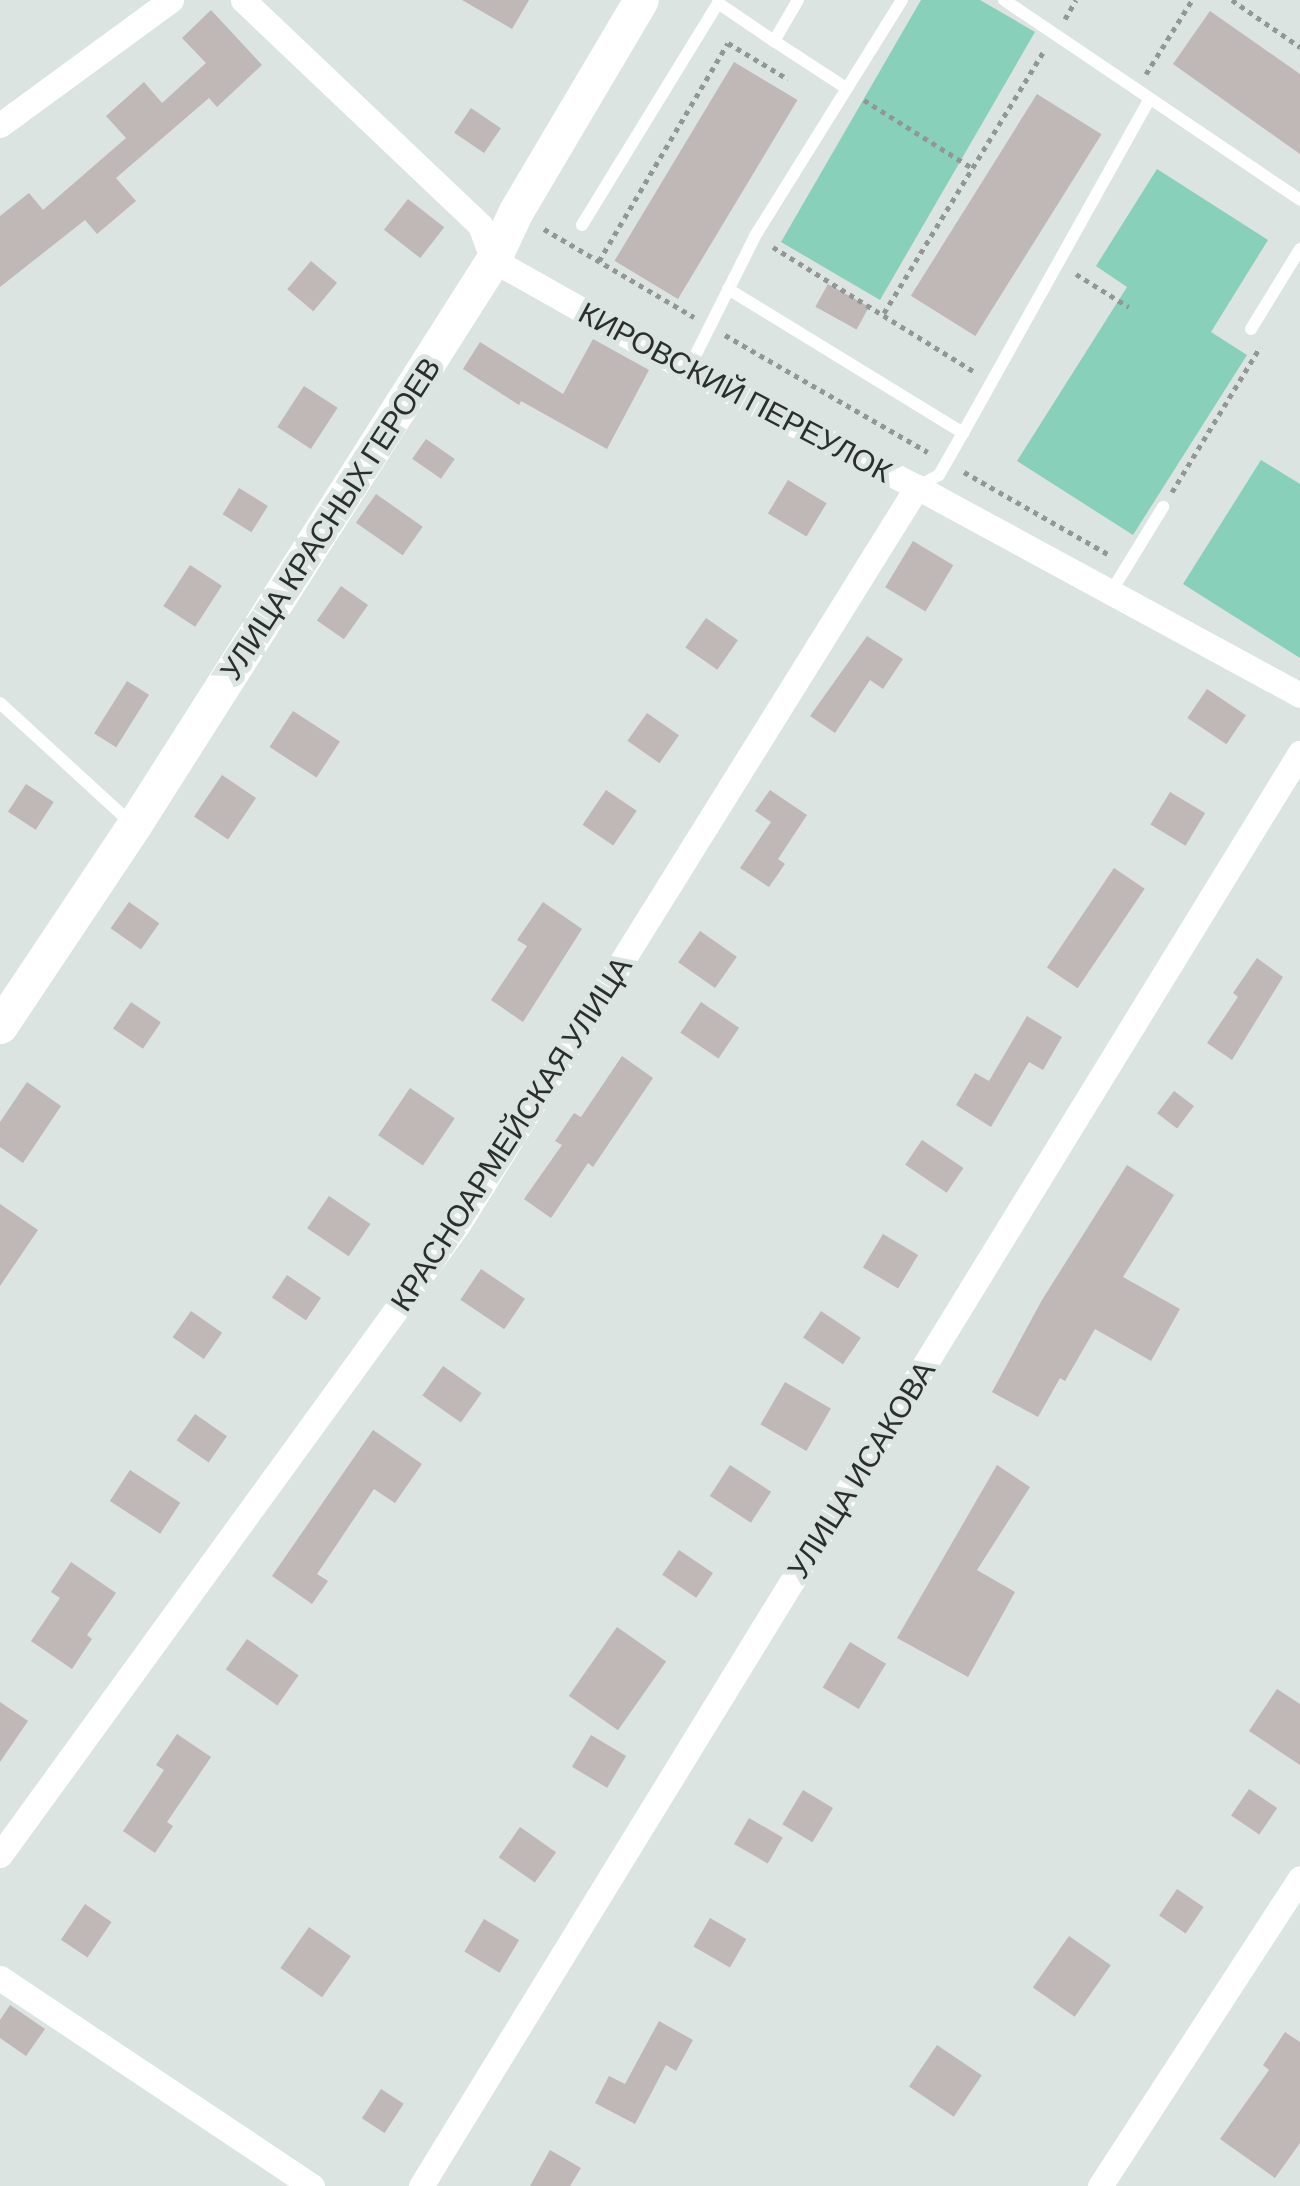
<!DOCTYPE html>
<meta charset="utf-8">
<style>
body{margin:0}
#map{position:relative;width:1300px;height:2186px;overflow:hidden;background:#dbe4e1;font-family:Barlow,sans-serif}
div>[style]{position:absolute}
.green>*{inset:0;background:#88d0b9}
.building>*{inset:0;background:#c0b7b7;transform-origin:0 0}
.path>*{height:5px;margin-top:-2.5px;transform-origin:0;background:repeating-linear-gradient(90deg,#909795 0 5px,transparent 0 10px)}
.service>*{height:12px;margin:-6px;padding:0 6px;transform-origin:6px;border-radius:6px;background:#fff}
.minor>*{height:25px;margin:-12.5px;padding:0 12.5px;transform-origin:12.5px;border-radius:12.5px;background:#fff}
.secondary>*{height:35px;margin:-17.5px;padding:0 17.5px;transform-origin:17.5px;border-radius:17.5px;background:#fff}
span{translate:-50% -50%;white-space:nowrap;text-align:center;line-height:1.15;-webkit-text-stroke:10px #dbe4e1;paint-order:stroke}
.street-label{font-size:30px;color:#2a2e2d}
</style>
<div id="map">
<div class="green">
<div style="clip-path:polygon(921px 0,980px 0,1035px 32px,880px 300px,781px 242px)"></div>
<div style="clip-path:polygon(1157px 169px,1268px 240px,1211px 332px,1247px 355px,1133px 535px,1017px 461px,1127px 287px,1096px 266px)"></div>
<div style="clip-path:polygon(1261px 460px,1300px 484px,1300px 658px,1183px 584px)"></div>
</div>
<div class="building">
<div style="clip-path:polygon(462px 0,529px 0,512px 29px)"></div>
<div style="clip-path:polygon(211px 10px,262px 65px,217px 107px,209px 98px,116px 178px,136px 201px,97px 234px,85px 220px,0 287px,0 216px,29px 193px,43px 210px,126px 138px,106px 116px,144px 82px,162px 103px,206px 63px,182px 38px)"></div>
<div style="clip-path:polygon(1210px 11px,1300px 74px,1300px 154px,1173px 64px)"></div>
<div style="left:734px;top:62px;width:74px;height:232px;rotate:31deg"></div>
<div style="left:1037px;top:94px;width:76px;height:238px;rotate:32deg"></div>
<div style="left:471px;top:108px;width:36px;height:30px;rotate:34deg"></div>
<div style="left:408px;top:199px;width:46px;height:39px;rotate:38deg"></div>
<div style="left:311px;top:261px;width:34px;height:37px;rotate:40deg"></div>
<div style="left:828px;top:284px;width:47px;height:26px;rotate:29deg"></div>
<div style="clip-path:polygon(593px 339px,649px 370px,607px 449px,521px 401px,519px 405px,463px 369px,480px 342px,563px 394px)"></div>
<div style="left:304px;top:386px;width:40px;height:49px;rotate:33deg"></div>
<div style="left:426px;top:439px;width:35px;height:24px;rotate:35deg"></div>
<div style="left:788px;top:480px;width:45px;height:39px;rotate:31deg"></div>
<div style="left:239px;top:488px;width:34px;height:31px;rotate:32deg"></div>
<div style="left:376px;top:494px;width:57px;height:35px;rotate:35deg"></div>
<div style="left:913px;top:541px;width:47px;height:54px;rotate:31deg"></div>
<div style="left:190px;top:565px;width:38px;height:49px;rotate:33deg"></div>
<div style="left:341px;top:586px;width:33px;height:42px;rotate:35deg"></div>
<div style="left:706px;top:618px;width:39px;height:36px;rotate:35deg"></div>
<div style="clip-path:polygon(867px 636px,903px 659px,883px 689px,870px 680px,835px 733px,810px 716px)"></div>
<div style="left:127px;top:681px;width:26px;height:62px;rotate:32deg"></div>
<div style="left:1207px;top:689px;width:47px;height:35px;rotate:34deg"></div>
<div style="left:293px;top:711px;width:56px;height:43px;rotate:33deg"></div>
<div style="left:647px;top:713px;width:39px;height:34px;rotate:35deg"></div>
<div style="left:222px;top:775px;width:41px;height:50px;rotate:34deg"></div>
<div style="left:26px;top:784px;width:33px;height:33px;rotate:33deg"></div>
<div style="left:606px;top:790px;width:37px;height:42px;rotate:34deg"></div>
<div style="clip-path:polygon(770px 790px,807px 815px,778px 859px,785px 864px,769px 887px,740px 868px,771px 822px,755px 811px)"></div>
<div style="left:1170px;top:792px;width:41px;height:38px;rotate:31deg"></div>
<div style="left:1114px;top:868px;width:37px;height:120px;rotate:34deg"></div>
<div style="left:129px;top:902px;width:37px;height:32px;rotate:35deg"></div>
<div style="clip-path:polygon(543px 902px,582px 929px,523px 1022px,491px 1000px,527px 946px,517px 940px)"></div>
<div style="left:700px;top:931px;width:45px;height:38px;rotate:35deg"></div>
<div style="clip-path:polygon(1257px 958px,1283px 977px,1232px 1060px,1207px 1043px,1238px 997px,1233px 993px)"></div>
<div style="left:131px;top:1002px;width:36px;height:32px;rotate:34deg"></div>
<div style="left:701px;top:1002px;width:46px;height:37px;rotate:34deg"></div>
<div style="clip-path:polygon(1027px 1016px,1062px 1037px,1043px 1070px,1029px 1062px,991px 1127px,956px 1105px,975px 1073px,989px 1081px)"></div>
<div style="clip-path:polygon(622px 1056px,653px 1078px,593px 1167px,588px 1163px,551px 1218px,524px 1199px,562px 1145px,555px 1141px,574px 1113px,581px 1117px)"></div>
<div style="clip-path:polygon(27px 1082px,61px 1106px,23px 1163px,0 1147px,0 1122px)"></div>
<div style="left:410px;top:1088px;width:54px;height:57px;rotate:34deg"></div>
<div style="left:1174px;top:1091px;width:25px;height:28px;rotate:37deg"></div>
<div style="left:922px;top:1140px;width:50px;height:30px;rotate:34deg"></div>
<div style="clip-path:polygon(1127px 1165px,1174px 1195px,1123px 1277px,1180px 1309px,1151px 1361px,1095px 1329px,1065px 1381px,1060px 1378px,1038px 1417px,992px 1392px,1042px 1300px)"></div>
<div style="left:329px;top:1196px;width:50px;height:39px;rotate:34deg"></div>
<div style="clip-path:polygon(0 1204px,38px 1230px,0 1286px)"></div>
<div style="left:883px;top:1234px;width:41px;height:39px;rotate:31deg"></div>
<div style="left:481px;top:1269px;width:53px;height:37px;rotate:34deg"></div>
<div style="left:287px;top:1275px;width:41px;height:27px;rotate:34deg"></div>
<div style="left:191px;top:1311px;width:38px;height:32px;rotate:35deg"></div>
<div style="left:821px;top:1311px;width:48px;height:32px;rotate:34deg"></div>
<div style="left:443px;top:1366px;width:47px;height:36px;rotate:35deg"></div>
<div style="left:785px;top:1382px;width:53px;height:49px;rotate:30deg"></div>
<div style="left:195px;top:1414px;width:39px;height:32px;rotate:35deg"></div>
<div style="clip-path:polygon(373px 1430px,422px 1464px,395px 1503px,374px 1489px,317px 1574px,328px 1581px,312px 1604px,272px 1576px)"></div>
<div style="left:730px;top:1465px;width:49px;height:37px;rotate:33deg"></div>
<div style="clip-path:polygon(997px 1465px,1030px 1487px,977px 1570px,1015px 1592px,968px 1677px,897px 1638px)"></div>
<div style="left:130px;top:1470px;width:60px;height:37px;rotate:33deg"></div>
<div style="left:679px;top:1550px;width:41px;height:30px;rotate:34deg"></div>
<div style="clip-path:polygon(71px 1562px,116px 1593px,87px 1635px,92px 1639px,72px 1669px,31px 1641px,60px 1598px,51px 1592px)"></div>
<div style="left:617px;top:1627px;width:60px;height:84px;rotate:35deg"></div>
<div style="left:247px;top:1639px;width:63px;height:37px;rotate:35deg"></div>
<div style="left:850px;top:1642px;width:42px;height:53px;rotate:31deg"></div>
<div style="clip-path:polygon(1277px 1689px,1300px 1704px,1300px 1765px,1249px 1731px)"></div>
<div style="clip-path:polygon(0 1702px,28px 1721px,0 1762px)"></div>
<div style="clip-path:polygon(177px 1734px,211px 1757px,167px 1822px,173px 1826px,155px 1853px,123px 1831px,164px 1770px,156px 1765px)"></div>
<div style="left:591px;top:1735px;width:41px;height:37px;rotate:31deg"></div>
<div style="left:1249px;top:1789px;width:34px;height:32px;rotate:34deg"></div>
<div style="left:803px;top:1790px;width:35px;height:40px;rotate:31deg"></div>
<div style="left:749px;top:1818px;width:39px;height:30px;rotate:30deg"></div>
<div style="left:520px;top:1827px;width:44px;height:37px;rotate:35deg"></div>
<div style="left:1177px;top:1889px;width:32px;height:32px;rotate:34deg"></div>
<div style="left:85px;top:1904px;width:32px;height:43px;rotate:34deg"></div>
<div style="left:710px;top:1918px;width:42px;height:33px;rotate:30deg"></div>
<div style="left:484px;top:1919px;width:41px;height:38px;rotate:31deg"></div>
<div style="left:309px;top:1927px;width:51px;height:50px;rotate:35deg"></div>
<div style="left:1069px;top:1936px;width:51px;height:63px;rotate:35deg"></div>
<div style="clip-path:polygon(10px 2005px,45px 2029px,26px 2056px,0 2038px,0 2020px)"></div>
<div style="clip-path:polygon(659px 2021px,693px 2040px,676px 2071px,666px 2065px,635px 2124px,595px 2103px,609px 2076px,625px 2084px)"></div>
<div style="clip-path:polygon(1285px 2032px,1300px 2042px,1300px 2143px,1275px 2178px,1220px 2139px,1269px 2070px,1263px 2065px)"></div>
<div style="left:937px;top:2045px;width:54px;height:50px;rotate:34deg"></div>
<div style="left:381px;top:2089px;width:27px;height:35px;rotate:33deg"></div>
<div style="clip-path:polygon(550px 2150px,581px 2168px,570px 2186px,530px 2186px)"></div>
</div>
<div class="path">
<div style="left:1232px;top:0;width:83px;rotate:34.7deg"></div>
<div style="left:1065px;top:19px;width:22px;rotate:-60deg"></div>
<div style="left:1146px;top:74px;width:87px;rotate:-58.1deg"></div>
<div style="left:864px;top:100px;width:128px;rotate:32.2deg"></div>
<div style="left:544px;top:229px;width:174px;rotate:30.4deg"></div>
<div style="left:773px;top:247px;width:239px;rotate:31.8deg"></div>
<div style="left:599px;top:261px;width:253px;rotate:-59.4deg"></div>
<div style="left:728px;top:43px;width:70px;rotate:31deg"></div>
<div style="left:1076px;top:274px;width:62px;rotate:31.9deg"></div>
<div style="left:884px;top:313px;width:305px;rotate:-58.6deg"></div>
<div style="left:725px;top:335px;width:234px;rotate:30deg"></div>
<div style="left:964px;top:472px;width:169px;rotate:29.7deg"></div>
<div style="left:1172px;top:492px;width:170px;rotate:-58.7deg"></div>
</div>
<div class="service">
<div style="left:798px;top:0;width:48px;rotate:120.3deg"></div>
<div style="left:774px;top:41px;width:86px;rotate:33.1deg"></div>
<div style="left:1004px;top:0;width:357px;rotate:34deg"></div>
<div style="left:582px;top:225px;width:260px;rotate:-58.5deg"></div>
<div style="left:718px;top:3px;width:68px;rotate:34.2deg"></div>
<div style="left:728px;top:289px;width:276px;rotate:31.5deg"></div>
<div style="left:963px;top:433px;width:383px;rotate:-60.8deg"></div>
<div style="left:1251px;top:329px;width:94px;rotate:-58.5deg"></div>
<div style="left:688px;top:370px;width:150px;rotate:-63.4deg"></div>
<div style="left:755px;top:236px;width:278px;rotate:-58.1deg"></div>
<div style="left:917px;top:487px;width:25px;rotate:-29deg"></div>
<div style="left:939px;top:475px;width:48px;rotate:-60.3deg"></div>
<div style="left:1111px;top:592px;width:100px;rotate:-58.5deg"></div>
<div style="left:0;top:703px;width:178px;rotate:42.5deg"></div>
</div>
<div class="minor">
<div style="left:243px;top:0;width:327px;rotate:43.5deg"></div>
<div style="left:480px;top:225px;width:37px;rotate:70deg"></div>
<div style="left:493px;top:260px;width:224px;rotate:29.4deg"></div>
<div style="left:688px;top:370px;width:257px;rotate:27.1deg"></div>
<div style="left:917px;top:487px;width:436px;rotate:28.5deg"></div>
<div style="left:0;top:125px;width:212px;rotate:-36.2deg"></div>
<div style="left:0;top:1855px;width:781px;rotate:-54.01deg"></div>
<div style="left:459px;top:1223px;width:867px;rotate:-58.11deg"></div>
<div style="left:0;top:1978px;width:375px;rotate:33.7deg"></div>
<div style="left:421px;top:2186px;width:1681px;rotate:-58.48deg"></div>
<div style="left:1100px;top:2186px;width:367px;rotate:-57deg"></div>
</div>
<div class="secondary">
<div style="left:0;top:1026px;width:242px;rotate:-56.3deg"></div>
<div style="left:134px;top:825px;width:669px;rotate:-57.57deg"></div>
<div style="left:493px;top:260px;width:54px;rotate:-64.9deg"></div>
<div style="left:516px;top:211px;width:245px;rotate:-59.4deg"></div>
</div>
<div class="street-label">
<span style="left:736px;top:391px;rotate:28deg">КИРОВСКИЙ ПЕРЕУЛОК</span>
<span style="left:329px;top:518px;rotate:-57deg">УЛИЦА КРАСНЫХ ГЕРОЕВ</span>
<span style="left:510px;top:1133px;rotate:-57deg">КРАСНОАРМЕЙСКАЯ УЛИЦА</span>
<span style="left:860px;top:1469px;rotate:-58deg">УЛИЦА ИСАКОВА</span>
</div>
</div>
